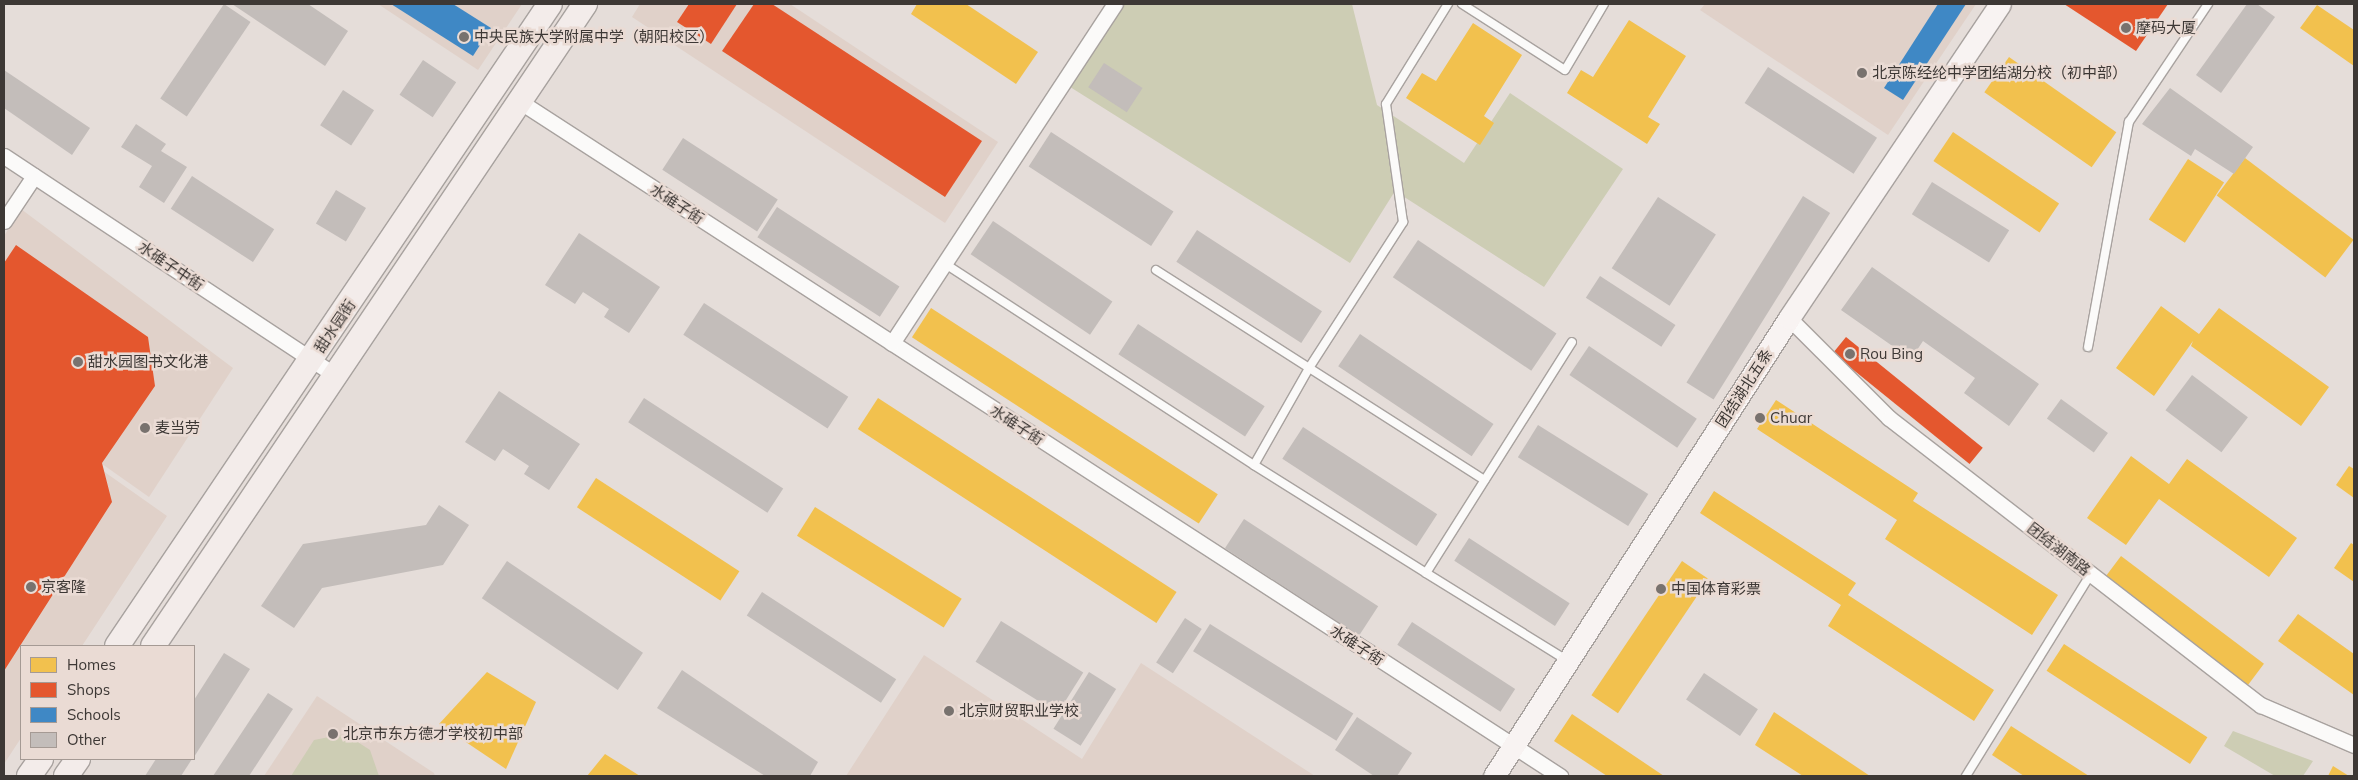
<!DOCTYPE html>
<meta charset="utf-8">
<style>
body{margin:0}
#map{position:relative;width:2358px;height:780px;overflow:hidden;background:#e5ddd9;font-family:Mulish,"Noto Sans SC",sans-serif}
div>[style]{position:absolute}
.built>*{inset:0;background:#e0d1c9}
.green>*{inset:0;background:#cdcdb4}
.homes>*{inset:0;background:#f2c14e;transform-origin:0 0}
.shops>*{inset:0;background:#e4572e;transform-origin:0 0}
.schools>*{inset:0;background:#3f88c5}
.building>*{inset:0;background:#c3bdba;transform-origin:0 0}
.roads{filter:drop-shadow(1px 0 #a8a29f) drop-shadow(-1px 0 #a8a29f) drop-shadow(0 1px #a8a29f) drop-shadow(0 -1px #a8a29f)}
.lane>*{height:8px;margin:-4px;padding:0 4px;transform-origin:4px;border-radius:4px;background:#fbfaf9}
.street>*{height:15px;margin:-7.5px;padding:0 7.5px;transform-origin:7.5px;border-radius:7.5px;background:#fbfaf9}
.secondary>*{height:21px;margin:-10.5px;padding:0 10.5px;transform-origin:10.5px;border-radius:10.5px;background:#f8f3f2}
.primary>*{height:24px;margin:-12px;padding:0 12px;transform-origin:12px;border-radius:12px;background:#f3ecea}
.dots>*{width:14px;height:14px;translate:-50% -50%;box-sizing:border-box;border:2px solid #eadbd4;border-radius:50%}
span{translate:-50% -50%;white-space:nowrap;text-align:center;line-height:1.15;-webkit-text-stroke:5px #eadbd4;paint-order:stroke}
.poi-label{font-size:15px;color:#3d3835}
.left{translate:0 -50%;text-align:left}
.street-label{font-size:15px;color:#3d3835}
.frame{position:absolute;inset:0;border:5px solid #3d3835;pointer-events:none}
.legend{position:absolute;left:20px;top:645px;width:175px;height:115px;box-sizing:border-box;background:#eadbd4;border:1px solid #a59a94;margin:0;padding:6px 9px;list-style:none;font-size:15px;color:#3d3835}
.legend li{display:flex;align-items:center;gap:10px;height:25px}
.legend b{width:25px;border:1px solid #a59a94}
</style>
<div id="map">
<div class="built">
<div style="clip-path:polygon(378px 4px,522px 4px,478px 70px)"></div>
<div style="clip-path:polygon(640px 4px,790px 4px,998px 142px,945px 223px,632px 17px)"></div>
<div style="clip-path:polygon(1705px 4px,1976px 4px,1888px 135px,1700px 10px)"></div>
<div style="clip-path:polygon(21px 209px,233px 368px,149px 497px,4px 395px,4px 236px)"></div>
<div style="clip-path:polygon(4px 401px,167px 516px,82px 646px,21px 646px,21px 738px,4px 764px)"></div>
<div style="clip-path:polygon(924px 655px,1082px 759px,1141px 663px,1315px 776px,846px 776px)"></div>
<div style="clip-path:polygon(317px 696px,434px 773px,435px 776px,264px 776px)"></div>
</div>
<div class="green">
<div style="clip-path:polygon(1108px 4px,1352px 4px,1377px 105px,1464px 163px,1510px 93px,1623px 169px,1544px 287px,1395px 191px,1350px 263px,1059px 80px)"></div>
<div style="clip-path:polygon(2233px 731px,2313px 761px,2303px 776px,2275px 776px,2224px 746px)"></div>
<div style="clip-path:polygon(339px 735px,350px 737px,370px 750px,379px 776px,291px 776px,314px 740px)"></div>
</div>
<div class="homes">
<div style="clip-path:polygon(917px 4px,966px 4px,1038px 52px,1016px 84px,911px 14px)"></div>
<div style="clip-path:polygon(2317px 5px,2354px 30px,2354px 66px,2300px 28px)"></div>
<div style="clip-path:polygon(1629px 20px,1686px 56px,1648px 117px,1660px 124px,1647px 144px,1567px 93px,1581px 70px,1593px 77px)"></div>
<div style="clip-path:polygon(1473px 23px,1522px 55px,1484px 116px,1494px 123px,1480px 145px,1406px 98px,1422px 73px,1436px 81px)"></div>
<div style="left:2009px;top:57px;width:131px;height:43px;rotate:35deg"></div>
<div style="left:1953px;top:132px;width:128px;height:35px;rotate:34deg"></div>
<div style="left:2245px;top:158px;width:136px;height:47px;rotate:37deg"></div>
<div style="left:2188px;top:159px;width:43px;height:72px;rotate:33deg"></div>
<div style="clip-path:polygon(2161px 306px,2199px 334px,2219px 308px,2329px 387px,2301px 426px,2191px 346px,2193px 341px,2154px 396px,2116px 368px)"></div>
<div style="left:931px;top:308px;width:342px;height:35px;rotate:33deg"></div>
<div style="left:878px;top:398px;width:356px;height:37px;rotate:33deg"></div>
<div style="clip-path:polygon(1776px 400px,1918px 493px,1913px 501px,2058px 595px,2032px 635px,1885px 539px,1897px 520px,1757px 429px)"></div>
<div style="clip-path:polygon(2131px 456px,2169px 484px,2187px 459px,2297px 538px,2269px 577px,2159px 499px,2126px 545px,2087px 518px)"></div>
<div style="clip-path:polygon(2349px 466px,2354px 469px,2354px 498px,2336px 485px)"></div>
<div style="left:596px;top:478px;width:171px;height:35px;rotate:33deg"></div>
<div style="clip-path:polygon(1714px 491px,1856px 583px,1848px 595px,1994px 690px,1974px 721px,1828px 626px,1841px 605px,1700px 513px)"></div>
<div style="left:815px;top:507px;width:173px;height:34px;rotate:32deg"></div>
<div style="clip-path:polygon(2351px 543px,2354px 545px,2354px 582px,2334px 568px)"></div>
<div style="left:2121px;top:556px;width:179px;height:29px;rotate:37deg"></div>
<div style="left:1682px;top:561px;width:32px;height:162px;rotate:34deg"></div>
<div style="clip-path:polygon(2298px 614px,2354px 654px,2354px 695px,2278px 641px)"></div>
<div style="left:2064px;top:644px;width:171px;height:32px;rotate:33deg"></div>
<div style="clip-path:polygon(487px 672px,536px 702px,506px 769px,439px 724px)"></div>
<div style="clip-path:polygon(1774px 712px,1870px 776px,1803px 776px,1755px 745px)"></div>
<div style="clip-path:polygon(1572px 714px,1664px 776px,1607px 776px,1554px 741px)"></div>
<div style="clip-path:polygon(2011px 726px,2089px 776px,2024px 776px,1992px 755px)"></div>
<div style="clip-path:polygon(605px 754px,640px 776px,587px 776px)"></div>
<div style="clip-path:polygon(2333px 766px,2349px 776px,2328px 776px)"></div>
</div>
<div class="shops">
<div style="clip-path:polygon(689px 4px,737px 4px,711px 44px,677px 22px)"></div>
<div style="clip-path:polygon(754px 4px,772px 4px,982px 141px,945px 197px,722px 51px)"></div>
<div style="clip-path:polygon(2064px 4px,2168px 4px,2136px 51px)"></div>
<div style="clip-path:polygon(16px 245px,148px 337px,155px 386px,102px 463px,112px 502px,4px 671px,4px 263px)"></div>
<div style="left:1846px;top:337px;width:176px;height:21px;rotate:39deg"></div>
</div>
<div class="schools">
<div style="clip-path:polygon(391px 4px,453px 4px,491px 28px,473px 56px)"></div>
<div style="clip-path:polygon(1938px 4px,1966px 4px,1903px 100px,1884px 88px)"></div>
</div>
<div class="building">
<div style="left:224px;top:4px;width:32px;height:114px;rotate:34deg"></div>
<div style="clip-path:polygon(232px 4px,308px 4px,348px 31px,325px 66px)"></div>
<div style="clip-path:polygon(2247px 4px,2257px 4px,2275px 17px,2221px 93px,2196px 75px)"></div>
<div style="left:423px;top:60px;width:40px;height:42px;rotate:34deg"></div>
<div style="left:1104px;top:63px;width:46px;height:29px;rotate:33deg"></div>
<div style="left:1768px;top:67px;width:130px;height:43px;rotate:33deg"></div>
<div style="clip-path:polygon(4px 70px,90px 128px,72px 155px,4px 108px)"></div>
<div style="clip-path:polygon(2170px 88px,2253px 147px,2234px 174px,2195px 149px,2191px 156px,2142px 124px)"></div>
<div style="left:343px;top:90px;width:37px;height:42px;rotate:33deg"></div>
<div style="clip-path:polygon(136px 124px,166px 144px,161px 151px,187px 167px,164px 203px,139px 187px,152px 166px,121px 147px)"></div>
<div style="left:1051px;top:132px;width:146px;height:41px;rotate:33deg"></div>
<div style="left:683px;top:138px;width:113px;height:38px;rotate:33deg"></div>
<div style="left:192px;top:176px;width:98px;height:39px;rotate:33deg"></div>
<div style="left:1932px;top:182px;width:91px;height:38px;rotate:32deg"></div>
<div style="left:336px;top:190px;width:35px;height:39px;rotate:31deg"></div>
<div style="left:1803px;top:196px;width:32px;height:220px;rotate:32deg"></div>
<div style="left:1658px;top:197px;width:69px;height:85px;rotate:33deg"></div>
<div style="left:777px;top:207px;width:146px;height:36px;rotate:33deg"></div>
<div style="left:993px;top:221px;width:144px;height:40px;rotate:34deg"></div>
<div style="left:1197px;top:230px;width:149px;height:38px;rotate:33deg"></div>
<div style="clip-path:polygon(579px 233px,660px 287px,629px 333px,604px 317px,609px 309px,583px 292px,575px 304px,545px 285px)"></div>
<div style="left:1418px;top:240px;width:167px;height:45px;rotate:34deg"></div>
<div style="clip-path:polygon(1872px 267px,2039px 384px,2009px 426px,1964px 393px,1975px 378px,1923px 341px,1911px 359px,1841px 310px)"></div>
<div style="left:1600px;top:276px;width:90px;height:26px;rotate:33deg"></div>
<div style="left:704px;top:303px;width:172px;height:38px;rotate:33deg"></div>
<div style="left:1138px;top:324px;width:151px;height:36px;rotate:33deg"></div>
<div style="left:1360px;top:334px;width:161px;height:39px;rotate:34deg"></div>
<div style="left:1589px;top:346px;width:130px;height:35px;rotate:34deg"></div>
<div style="left:2192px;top:375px;width:70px;height:44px;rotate:37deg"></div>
<div style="clip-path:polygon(499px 391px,580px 444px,549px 490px,524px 474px,529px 466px,503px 449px,495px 461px,465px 442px)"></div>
<div style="left:644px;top:398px;width:166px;height:29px;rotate:33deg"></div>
<div style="left:2061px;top:399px;width:58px;height:24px;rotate:36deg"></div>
<div style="left:1538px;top:425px;width:130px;height:38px;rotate:32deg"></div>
<div style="left:1303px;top:427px;width:160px;height:38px;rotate:33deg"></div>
<div style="clip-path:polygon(439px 505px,469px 525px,443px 565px,322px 588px,294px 628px,261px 606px,303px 544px,426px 525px)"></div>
<div style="left:1244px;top:519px;width:160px;height:35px;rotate:33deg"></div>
<div style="left:1469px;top:538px;width:120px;height:27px;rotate:33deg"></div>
<div style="left:507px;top:561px;width:164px;height:45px;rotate:34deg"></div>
<div style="left:762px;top:592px;width:160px;height:28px;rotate:33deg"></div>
<div style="left:1185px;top:618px;width:20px;height:53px;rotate:33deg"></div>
<div style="left:1001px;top:621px;width:97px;height:48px;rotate:32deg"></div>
<div style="left:1412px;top:622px;width:123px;height:27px;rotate:33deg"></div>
<div style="left:1210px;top:624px;width:169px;height:32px;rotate:32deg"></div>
<div style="clip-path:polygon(224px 653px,250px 669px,194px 757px,194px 700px)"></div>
<div style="clip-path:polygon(682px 670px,818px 762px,810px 776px,765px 776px,657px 708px)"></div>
<div style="left:1089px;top:672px;width:32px;height:67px;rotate:32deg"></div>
<div style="left:1704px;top:673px;width:65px;height:32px;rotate:34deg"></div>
<div style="clip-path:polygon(268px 693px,293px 709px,249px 776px,213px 776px)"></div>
<div style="clip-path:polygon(1357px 717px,1412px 753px,1397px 776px,1374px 776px,1335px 750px)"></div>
<div style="clip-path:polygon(156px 759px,192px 759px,181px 776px,145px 776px)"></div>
</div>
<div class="roads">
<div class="lane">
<div style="left:1462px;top:4px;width:122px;rotate:32.7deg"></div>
<div style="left:1565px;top:70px;width:77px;rotate:-59.4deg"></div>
<div style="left:944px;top:263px;width:370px;rotate:33.1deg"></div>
<div style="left:1254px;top:465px;width:203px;rotate:32.1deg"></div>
<div style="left:1156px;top:270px;width:390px;rotate:32.6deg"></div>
<div style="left:2088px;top:347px;width:229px;rotate:-79.7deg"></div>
<div style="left:2129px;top:122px;width:142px;rotate:-56.2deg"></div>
<div style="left:1254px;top:465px;width:112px;rotate:-60.4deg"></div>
<div style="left:1309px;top:368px;width:174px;rotate:-57.2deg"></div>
<div style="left:1403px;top:222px;width:119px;rotate:-98.2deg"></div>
<div style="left:1386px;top:104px;width:118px;rotate:-58.2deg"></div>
<div style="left:1568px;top:661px;width:167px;rotate:-148.2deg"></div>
<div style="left:1426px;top:573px;width:273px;rotate:-57.7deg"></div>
<div style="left:1966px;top:776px;width:238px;rotate:-58.3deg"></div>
</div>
<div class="street">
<div style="left:519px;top:101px;width:1241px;rotate:32.96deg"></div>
<div style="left:4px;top:156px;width:399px;rotate:33.5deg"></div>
<div style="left:4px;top:221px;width:54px;rotate:-56.3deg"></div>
<div style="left:1789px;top:318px;width:141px;rotate:45deg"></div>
<div style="left:1889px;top:418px;width:470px;rotate:37.7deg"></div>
<div style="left:2261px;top:705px;width:101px;rotate:23.3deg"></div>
<div style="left:892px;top:343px;width:406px;rotate:-56.7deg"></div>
</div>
<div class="secondary">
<div style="left:1494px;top:776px;width:545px;rotate:-57.21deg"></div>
<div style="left:1789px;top:318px;width:378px;rotate:-56.1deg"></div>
</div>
<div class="primary">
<div style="left:117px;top:646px;width:774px;rotate:-56deg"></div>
<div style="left:153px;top:646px;width:774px;rotate:-56.06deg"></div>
<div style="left:29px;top:776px;width:21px;rotate:-55deg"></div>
<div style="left:66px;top:776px;width:21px;rotate:-55deg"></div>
</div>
</div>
<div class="dots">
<div style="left:2126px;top:28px;background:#78726e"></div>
<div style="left:464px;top:37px;background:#78726e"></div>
<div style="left:1862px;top:73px;background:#78726e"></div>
<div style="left:1850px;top:354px;background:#78726e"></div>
<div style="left:78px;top:362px;background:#78726e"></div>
<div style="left:1760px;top:418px;background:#78726e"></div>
<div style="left:145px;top:428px;background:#78726e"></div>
<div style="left:31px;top:587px;background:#78726e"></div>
<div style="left:1661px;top:589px;background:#78726e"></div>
<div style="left:949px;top:711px;background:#78726e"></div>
<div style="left:333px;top:734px;background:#78726e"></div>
</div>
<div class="poi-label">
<span class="left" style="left:2136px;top:28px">摩码大厦</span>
<span class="left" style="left:474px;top:37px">中央民族大学附属中学（朝阳校区）</span>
<span class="left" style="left:1872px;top:73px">北京陈经纶中学团结湖分校（初中部）</span>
<span class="left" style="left:1860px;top:354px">Rou Bing</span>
<span class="left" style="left:88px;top:362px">甜水园图书文化港</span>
<span class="left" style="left:1770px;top:418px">Chuar</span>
<span class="left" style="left:155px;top:428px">麦当劳</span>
<span class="left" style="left:41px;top:587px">京客隆</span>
<span class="left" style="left:1671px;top:589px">中国体育彩票</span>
<span class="left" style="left:959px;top:711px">北京财贸职业学校</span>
<span class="left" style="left:343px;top:734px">北京市东方德才学校初中部</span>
</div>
<div class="street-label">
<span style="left:677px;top:204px;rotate:33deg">水碓子街</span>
<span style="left:171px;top:266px;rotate:34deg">水碓子中街</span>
<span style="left:335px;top:326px;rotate:-56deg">甜水园街</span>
<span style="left:1744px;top:388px;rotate:-57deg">团结湖北五条</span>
<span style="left:1017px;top:425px;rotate:33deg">水碓子街</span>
<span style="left:2059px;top:549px;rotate:38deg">团结湖南路</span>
<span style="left:1357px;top:645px;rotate:33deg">水碓子街</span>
</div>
<div class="frame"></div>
<ul class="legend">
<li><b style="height:14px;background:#f2c14e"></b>Homes</li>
<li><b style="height:14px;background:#e4572e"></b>Shops</li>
<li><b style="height:14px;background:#3f88c5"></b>Schools</li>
<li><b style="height:14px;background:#c3bdba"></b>Other</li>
</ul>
</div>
